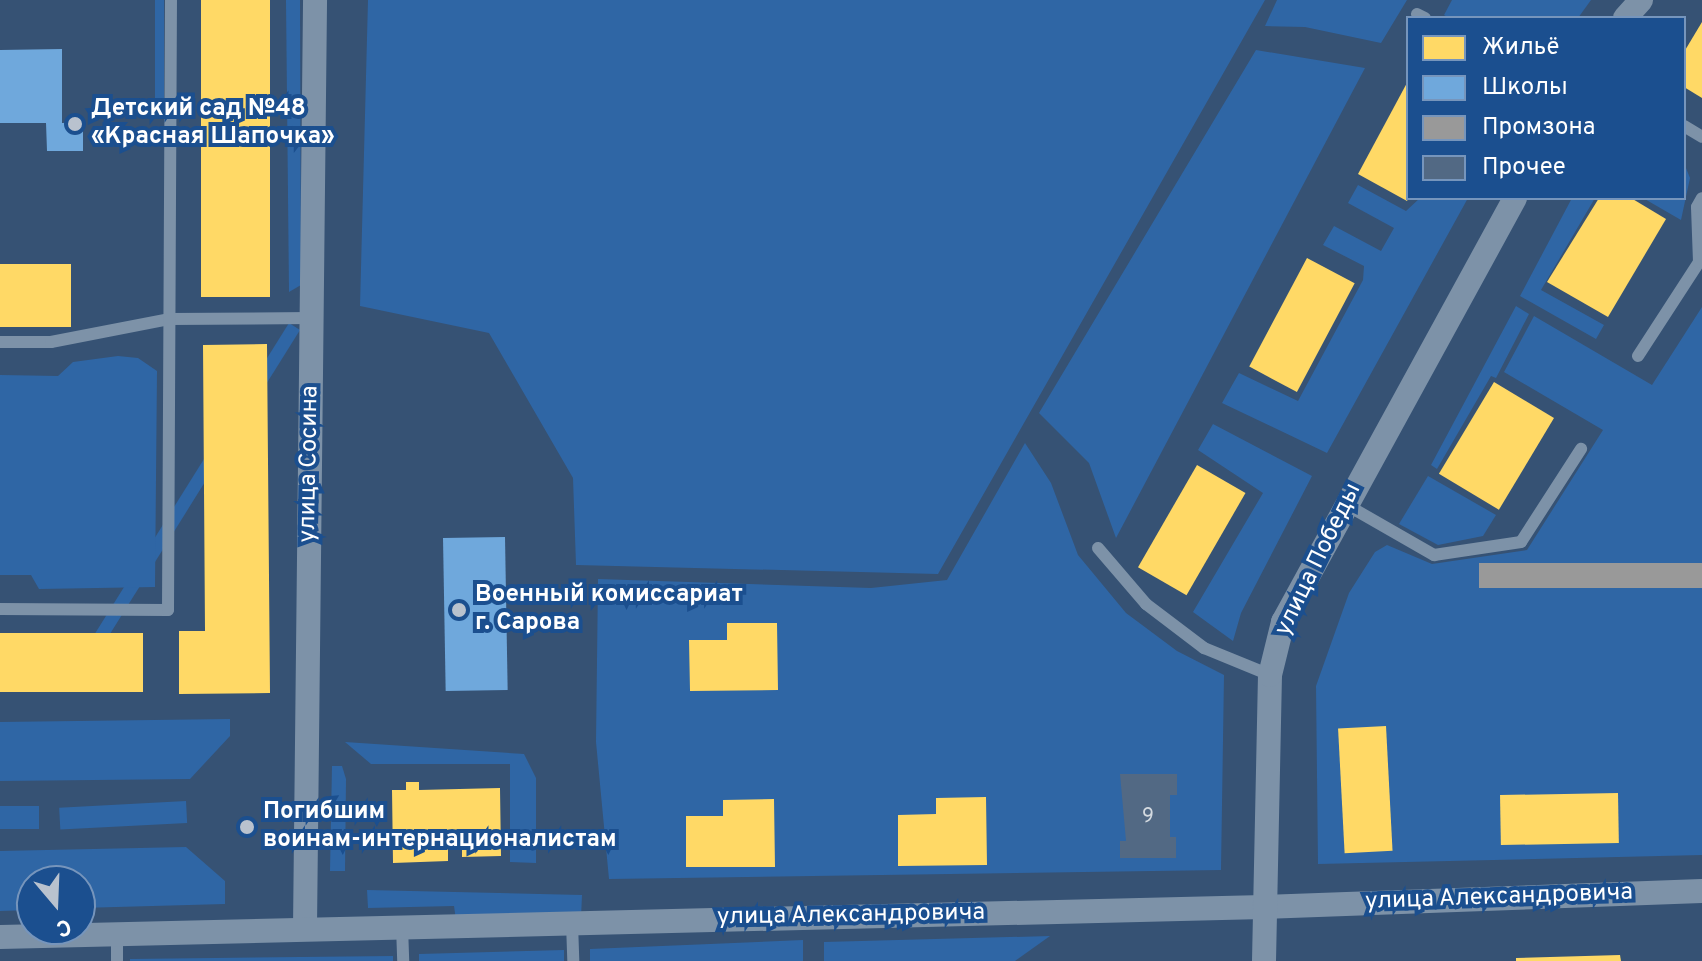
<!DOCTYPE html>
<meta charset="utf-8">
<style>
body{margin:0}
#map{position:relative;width:1702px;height:961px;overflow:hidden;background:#365274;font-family:Overpass,sans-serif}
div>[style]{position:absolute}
.green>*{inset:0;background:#2f66a5;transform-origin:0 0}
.homes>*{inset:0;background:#ffd966;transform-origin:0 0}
.schools>*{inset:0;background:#6fa8dc;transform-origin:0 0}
.industry>*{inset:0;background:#999;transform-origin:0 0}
.building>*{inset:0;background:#526984}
.service>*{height:12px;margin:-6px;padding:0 6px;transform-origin:6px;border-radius:6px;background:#7d92a8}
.minor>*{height:24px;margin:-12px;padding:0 12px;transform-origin:12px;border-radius:12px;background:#7d92a8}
.dots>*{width:22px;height:22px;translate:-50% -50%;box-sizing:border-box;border:4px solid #1b4f8f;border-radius:50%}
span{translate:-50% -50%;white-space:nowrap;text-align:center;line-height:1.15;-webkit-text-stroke:8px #1b4f8f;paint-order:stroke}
.number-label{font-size:20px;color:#d4dae0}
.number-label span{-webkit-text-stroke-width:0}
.poi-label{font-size:24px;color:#fff;font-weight:700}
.left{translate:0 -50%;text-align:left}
.street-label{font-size:24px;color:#fff}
.legend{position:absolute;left:1406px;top:16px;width:280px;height:184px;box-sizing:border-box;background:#1b4f8f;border:2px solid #7695bc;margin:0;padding:10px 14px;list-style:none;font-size:24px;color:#fff}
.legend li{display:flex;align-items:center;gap:16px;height:40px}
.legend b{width:40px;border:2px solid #7695bc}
.north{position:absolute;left:16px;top:865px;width:80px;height:80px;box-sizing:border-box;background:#1b4f8f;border:2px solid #7695bc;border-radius:50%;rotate:161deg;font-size:22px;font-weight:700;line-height:32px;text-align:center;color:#fff}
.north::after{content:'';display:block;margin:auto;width:28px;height:36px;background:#b9c2ce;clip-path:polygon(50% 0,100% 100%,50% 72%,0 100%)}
</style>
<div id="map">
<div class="green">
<div style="left:155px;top:0;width:9px;height:114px"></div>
<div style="clip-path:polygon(286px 0,300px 0,301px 285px,289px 292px)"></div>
<div style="clip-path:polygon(368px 0,1265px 0,938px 574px,576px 565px,573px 478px,489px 333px,360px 306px)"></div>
<div style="clip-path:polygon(1277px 0,1407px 0,1381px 43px,1305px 27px,1265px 26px)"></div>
<div style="clip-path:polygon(1452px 0,1591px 0,1578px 18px,1449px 18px,1444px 15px)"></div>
<div style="clip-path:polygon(1256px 50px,1365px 68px,1116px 538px,1089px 463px,1039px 413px)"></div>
<div style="clip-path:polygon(1684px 163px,1690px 178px,1681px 220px,1643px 198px,1684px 198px)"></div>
<div style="clip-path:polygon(1358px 185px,1406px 211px,1420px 198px,1468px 198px,1327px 453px,1222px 403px,1239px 373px,1298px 401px,1363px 280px,1364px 266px,1323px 245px,1334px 226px,1381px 251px,1394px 228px,1348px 203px)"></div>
<div style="clip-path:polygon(1572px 198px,1595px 198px,1541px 290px,1604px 325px,1596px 339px,1520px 296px)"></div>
<div style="clip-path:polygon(1516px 306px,1529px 314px,1496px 378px,1491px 376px,1437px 469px,1431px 465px)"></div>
<div style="clip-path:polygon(1702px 307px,1702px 855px,1318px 864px,1316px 686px,1349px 593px,1375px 552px,1387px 545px,1432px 564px,1527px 550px,1603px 430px,1504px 372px,1534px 316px,1652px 385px)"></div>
<div style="left:289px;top:323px;width:13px;height:384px;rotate:32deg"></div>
<div style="clip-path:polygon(118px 356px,138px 358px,157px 371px,155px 587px,39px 589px,31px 575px,0 575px,0 375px,58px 376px,73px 362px)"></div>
<div style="clip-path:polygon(1213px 424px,1312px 476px,1241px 613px,1233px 641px,1193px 612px,1263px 493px,1198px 450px)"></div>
<div style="clip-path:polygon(1025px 443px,1051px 483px,1078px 555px,1126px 613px,1177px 651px,1224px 675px,1221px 870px,609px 879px,596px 742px,598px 579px,871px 588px,947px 580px)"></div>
<div style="clip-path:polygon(1428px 476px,1496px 515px,1483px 536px,1438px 545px,1399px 524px)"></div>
<div style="clip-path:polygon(230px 719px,230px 736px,190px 779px,0 781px,0 722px)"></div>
<div style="clip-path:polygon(345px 742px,524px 754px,536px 778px,536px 863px,510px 862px,510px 764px,371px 764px)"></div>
<div style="clip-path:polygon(332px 766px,342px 766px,346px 779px,345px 871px,330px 871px)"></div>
<div style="left:186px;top:801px;width:22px;height:127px;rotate:87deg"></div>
<div style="left:0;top:806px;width:39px;height:23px"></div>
<div style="clip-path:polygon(186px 847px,225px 881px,225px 904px,80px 908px,80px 881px,32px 881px,32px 910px,0 911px,0 851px)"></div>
<div style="clip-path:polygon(367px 890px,582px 895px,581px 918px,456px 920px,454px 906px,368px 908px)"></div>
<div style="clip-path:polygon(1050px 936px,1015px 961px,824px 961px,824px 942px)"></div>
<div style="clip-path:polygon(803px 940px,803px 961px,590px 961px,590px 949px)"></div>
<div style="clip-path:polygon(564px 950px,564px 961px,419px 961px,419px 954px)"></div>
<div style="clip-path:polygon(393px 956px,393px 961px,130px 961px,130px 959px)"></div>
</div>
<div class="homes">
<div style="left:201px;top:0;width:69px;height:297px"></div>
<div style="clip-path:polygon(1702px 22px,1702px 98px,1684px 87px,1684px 52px)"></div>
<div style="clip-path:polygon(1408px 81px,1408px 199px,1407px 201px,1358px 174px)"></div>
<div style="clip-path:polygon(1599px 198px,1631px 198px,1666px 219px,1608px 317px,1547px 282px)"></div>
<div style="left:1307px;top:258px;width:54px;height:123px;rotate:28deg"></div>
<div style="left:0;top:264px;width:71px;height:63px"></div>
<div style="clip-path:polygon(267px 344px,270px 693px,179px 694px,179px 631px,205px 631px,203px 345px)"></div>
<div style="left:1494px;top:382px;width:70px;height:107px;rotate:31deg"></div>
<div style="left:1197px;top:465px;width:56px;height:118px;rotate:30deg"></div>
<div style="clip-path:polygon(727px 623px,777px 623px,778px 690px,690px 691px,689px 640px,727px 640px)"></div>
<div style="left:143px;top:633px;width:59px;height:143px;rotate:90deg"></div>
<div style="left:1386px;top:726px;width:125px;height:48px;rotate:87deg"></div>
<div style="clip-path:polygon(406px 782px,419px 782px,419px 790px,500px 788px,501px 856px,462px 857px,462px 848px,448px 848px,448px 861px,393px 863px,392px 790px,406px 790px)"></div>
<div style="left:1618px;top:793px;width:50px;height:118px;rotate:89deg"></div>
<div style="clip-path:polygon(986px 797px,987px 865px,898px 866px,898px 815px,936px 814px,936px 798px)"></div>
<div style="clip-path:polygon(774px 799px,775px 867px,686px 867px,686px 816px,723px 816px,723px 800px)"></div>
<div style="clip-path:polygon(1620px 955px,1621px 961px,1516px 961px,1516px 958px)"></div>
</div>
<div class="schools">
<div style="clip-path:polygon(62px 49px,62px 123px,83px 122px,83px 151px,47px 151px,46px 123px,0 123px,0 50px)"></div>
<div style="left:505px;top:537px;width:153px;height:62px;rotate:89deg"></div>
</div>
<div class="industry">
<div style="left:1702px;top:563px;width:25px;height:223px;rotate:90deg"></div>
</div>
<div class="building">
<div style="clip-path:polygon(1120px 774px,1177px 774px,1177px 795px,1170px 795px,1170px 837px,1176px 837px,1176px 858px,1120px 858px,1120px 841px,1126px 841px)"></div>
</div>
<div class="service">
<div style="left:1417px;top:14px;width:9px;rotate:27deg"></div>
<div style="left:1684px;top:126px;width:21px;rotate:31deg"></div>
<div style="left:0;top:342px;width:51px"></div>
<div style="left:51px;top:342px;width:120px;rotate:-11deg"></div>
<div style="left:169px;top:319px;width:143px;rotate:-0.4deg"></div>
<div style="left:1638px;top:356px;width:112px;rotate:-57deg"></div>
<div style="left:1699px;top:262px;width:55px;rotate:-92.1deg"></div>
<div style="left:1697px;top:207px;width:10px;rotate:-61deg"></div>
<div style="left:1345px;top:504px;width:103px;rotate:29.8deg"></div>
<div style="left:1434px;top:555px;width:88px;rotate:-8.5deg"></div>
<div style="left:1521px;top:542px;width:111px;rotate:-57.2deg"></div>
<div style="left:1098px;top:548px;width:74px;rotate:49.4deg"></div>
<div style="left:1146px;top:604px;width:73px;rotate:37.2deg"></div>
<div style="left:1204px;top:648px;width:71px;rotate:22.2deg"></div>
<div style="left:0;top:609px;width:168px;rotate:0.3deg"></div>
<div style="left:168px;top:610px;width:610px;rotate:-89.72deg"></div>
<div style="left:572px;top:923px;width:38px;rotate:88deg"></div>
<div style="left:402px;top:926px;width:35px;rotate:88deg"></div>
<div style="left:117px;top:934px;width:27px;rotate:90deg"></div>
</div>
<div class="minor">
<div style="left:1625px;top:18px;width:24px;rotate:-48deg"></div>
<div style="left:305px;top:928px;width:928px;rotate:-89.38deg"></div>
<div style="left:0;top:937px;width:1264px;rotate:-1.36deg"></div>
<div style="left:1264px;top:907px;width:438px;rotate:-2.1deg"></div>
<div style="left:1264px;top:961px;width:286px;rotate:-88.8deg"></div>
<div style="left:1270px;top:675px;width:55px;rotate:-76.2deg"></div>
<div style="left:1283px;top:622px;width:483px;rotate:-61.3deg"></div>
</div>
<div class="dots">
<div style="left:75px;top:124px;background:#b9c2ce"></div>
<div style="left:459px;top:610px;background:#b9c2ce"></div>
<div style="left:247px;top:827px;background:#b9c2ce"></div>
</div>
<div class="number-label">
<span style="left:1148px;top:817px">9</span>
</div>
<div class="poi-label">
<span class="left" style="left:91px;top:124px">Детский сад №48<br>«Красная Шапочка»</span>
<span class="left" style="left:475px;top:610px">Военный комиссариат<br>г. Сарова</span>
<span class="left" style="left:263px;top:827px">Погибшим<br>воинам-интернационалистам</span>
</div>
<div class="street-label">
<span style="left:310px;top:464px;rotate:-89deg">улица Сосина</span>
<span style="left:1319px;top:560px;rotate:-64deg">улица Победы</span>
<span style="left:1499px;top:898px;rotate:-2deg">улица Александровича</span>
<span style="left:851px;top:916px;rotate:-1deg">улица Александровича</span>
</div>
<ul class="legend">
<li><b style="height:22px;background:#ffd966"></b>Жильё</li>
<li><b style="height:22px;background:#6fa8dc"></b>Школы</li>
<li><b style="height:22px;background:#999"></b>Промзона</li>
<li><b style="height:22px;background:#526984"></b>Прочее</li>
</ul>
<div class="north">С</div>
</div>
